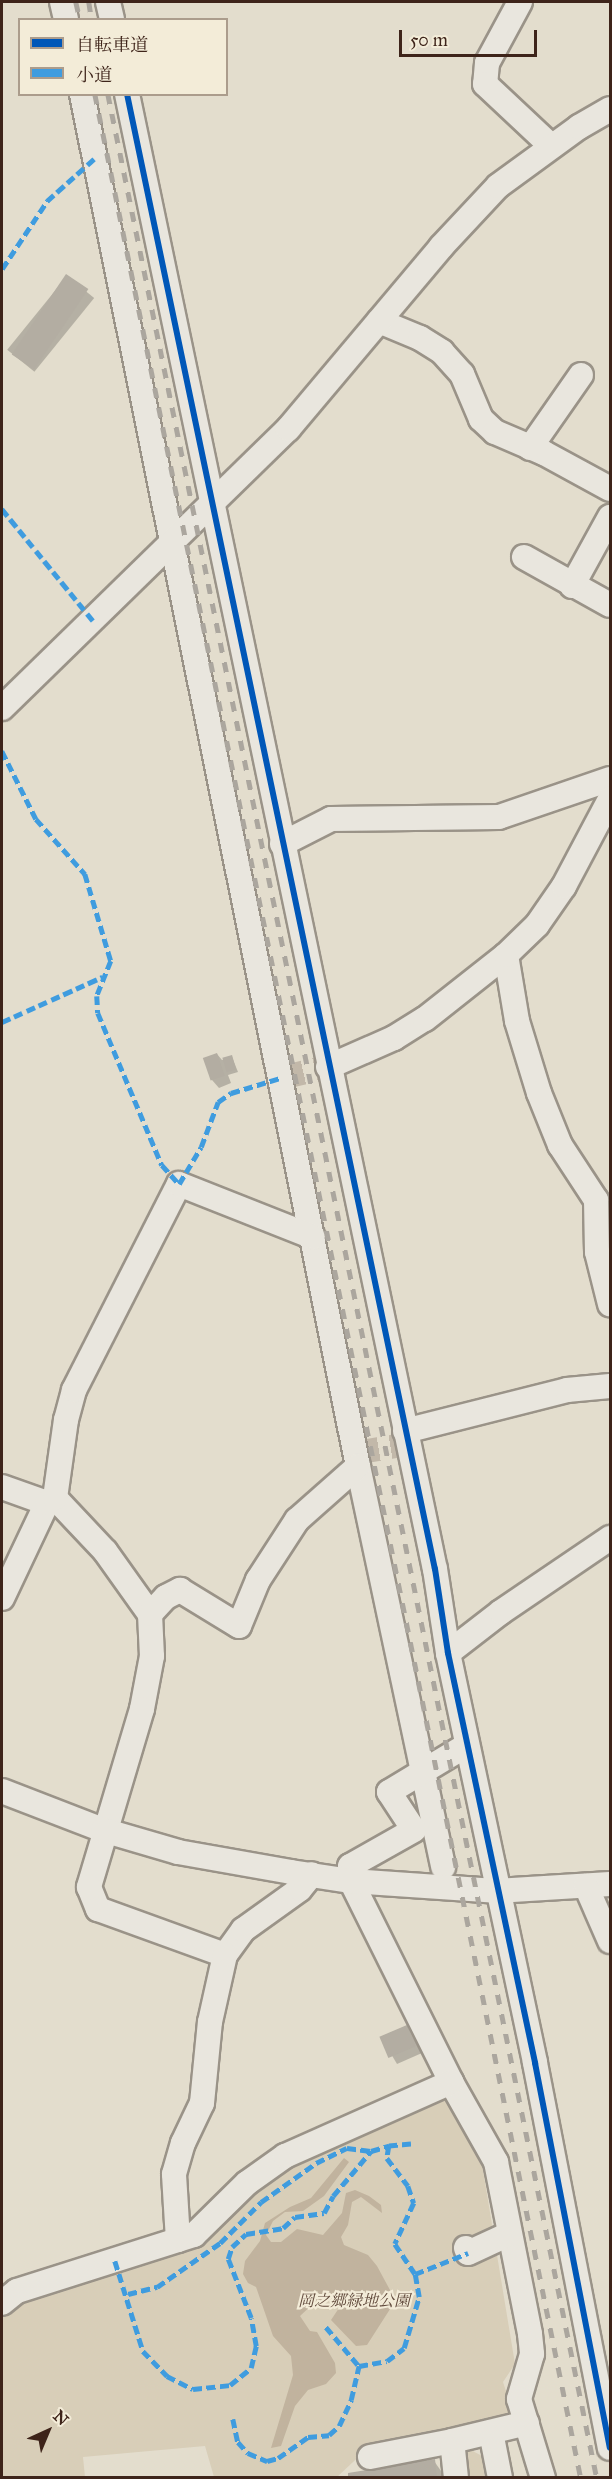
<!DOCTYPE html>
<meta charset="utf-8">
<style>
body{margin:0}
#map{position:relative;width:612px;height:2479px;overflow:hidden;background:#e3ddcd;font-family:"IM FELL Great Primer","Noto Serif JP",serif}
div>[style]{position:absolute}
.green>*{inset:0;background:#d8ceb8}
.water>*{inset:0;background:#c1b39e}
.shadow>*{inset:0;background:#0003;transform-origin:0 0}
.building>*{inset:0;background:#b3ada2;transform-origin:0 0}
.minor-tunnel>*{height:24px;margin-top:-12px;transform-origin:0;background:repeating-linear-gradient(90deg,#c2b8a9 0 24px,transparent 0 36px)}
.roads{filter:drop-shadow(2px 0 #9a9388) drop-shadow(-2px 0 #9a9388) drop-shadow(0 2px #9a9388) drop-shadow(0 -2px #9a9388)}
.minor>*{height:24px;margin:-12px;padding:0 12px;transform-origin:12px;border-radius:12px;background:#e9e6de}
.rail>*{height:4.5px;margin-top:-2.25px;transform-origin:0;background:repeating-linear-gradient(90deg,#aba69e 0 10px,transparent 0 20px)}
.quiet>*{height:4.5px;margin-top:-2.25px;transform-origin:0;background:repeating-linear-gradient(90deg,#3f9cdf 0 9px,transparent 0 13.5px)}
.cycleway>*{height:6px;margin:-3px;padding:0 3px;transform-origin:3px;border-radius:3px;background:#0057b8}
span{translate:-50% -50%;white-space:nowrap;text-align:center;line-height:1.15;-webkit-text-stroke:4.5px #f3ecd8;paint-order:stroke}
.park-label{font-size:16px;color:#624b3d;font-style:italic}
.frame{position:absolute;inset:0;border:3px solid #3e241a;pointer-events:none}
.legend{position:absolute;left:18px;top:18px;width:210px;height:78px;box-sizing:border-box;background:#f3ecd8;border:2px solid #ab9c8c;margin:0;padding:8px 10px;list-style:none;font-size:18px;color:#3e241a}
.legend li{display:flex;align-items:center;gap:12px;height:30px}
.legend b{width:30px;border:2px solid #ab9c8c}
.north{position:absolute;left:18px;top:2401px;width:60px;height:60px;-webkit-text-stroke:4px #f3ecd8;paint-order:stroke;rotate:44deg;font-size:16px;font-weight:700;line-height:24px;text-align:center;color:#3e241a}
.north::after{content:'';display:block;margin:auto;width:21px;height:27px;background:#3e241a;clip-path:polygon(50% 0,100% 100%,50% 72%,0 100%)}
.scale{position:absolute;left:399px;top:30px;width:138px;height:27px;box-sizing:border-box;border:3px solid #3e241a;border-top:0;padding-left:8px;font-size:18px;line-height:21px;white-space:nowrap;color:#3e241a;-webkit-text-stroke:4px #f3ecd8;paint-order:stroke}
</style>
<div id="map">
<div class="green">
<div style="clip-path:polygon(444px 2093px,482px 2164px,515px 2364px,503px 2382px,516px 2421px,368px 2448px,337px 2477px,214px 2477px,205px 2446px,83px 2457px,85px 2477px,2px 2478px,2px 2311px,13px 2302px,198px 2244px,289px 2160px)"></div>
<div style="clip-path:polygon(469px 2449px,482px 2456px,489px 2477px,461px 2477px,463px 2451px)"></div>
</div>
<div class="water">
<div style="clip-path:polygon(344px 2158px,349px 2162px,324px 2196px,303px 2211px,285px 2212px,273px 2221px,266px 2235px,271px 2242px,281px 2242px,297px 2229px,323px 2235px,342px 2213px,346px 2193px,355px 2190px,369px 2196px,381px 2205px,382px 2213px,361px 2197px,352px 2202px,348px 2225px,341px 2237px,344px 2245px,368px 2255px,377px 2266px,390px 2290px,392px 2306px,367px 2345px,356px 2346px,331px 2320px,341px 2305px,337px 2300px,315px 2302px,300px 2316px,310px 2331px,317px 2332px,335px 2363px,336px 2373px,326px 2384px,308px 2390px,295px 2406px,281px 2446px,271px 2448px,293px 2375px,291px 2356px,273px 2336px,256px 2287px,248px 2283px,243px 2274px,245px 2261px,260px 2241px,265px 2223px,290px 2207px,311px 2198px)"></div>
</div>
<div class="shadow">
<div style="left:67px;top:276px;width:35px;height:95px;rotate:39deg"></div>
<div style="clip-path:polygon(217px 1054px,222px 1060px,232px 1057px,238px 1072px,228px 1075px,231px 1083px,219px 1088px,212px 1080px)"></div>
<div style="clip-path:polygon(406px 2026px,422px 2053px,397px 2064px,381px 2037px)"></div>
<div style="clip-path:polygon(434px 2461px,446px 2478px,350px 2478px)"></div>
</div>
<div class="building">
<div style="left:66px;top:274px;width:27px;height:97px;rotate:34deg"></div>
<div style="left:217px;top:1053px;width:24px;height:15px;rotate:71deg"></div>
<div style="left:232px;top:1055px;width:15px;height:10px;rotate:74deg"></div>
<div style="left:407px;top:2025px;width:23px;height:30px;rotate:67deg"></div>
<div style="clip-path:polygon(435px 2459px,437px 2478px,348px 2478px,348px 2473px)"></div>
</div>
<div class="minor-tunnel">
<div style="left:280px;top:1078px;width:49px;rotate:-12.9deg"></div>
<div style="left:355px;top:1453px;width:54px;rotate:-9.6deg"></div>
</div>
<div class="roads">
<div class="minor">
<div style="left:62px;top:2px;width:18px;rotate:77deg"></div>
<div style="left:108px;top:2px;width:18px;rotate:77deg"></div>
<div style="left:520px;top:2px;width:69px;rotate:118.4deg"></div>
<div style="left:487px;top:63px;width:21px;rotate:95deg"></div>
<div style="left:485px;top:84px;width:91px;rotate:43.2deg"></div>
<div style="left:82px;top:94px;width:1399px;rotate:78.63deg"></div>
<div style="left:358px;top:1466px;width:410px;rotate:78deg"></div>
<div style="left:127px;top:94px;width:1507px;rotate:78.21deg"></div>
<div style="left:435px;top:1569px;width:85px;rotate:81.2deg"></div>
<div style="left:448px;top:1653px;width:419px;rotate:78deg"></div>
<div style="left:535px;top:2063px;width:392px;rotate:79deg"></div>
<div style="left:379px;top:321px;width:44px;rotate:22.5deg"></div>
<div style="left:420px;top:338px;width:26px;rotate:32deg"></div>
<div style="left:442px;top:352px;width:30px;rotate:48deg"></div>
<div style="left:462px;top:374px;width:49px;rotate:67.1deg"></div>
<div style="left:481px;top:419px;width:19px;rotate:43deg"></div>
<div style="left:495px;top:432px;width:53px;rotate:23.2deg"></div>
<div style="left:544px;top:453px;width:75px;rotate:28.6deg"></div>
<div style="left:530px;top:448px;width:89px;rotate:-55.1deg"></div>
<div style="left:524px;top:557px;width:98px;rotate:29.2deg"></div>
<div style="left:572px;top:586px;width:79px;rotate:-61.2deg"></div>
<div style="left:2px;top:708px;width:400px;rotate:-44.3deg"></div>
<div style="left:288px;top:429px;width:238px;rotate:-49.9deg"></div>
<div style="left:441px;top:247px;width:83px;rotate:-46.9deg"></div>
<div style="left:498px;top:186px;width:100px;rotate:-36.1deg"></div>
<div style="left:579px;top:127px;width:36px;rotate:-30deg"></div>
<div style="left:282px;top:844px;width:55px;rotate:-27deg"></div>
<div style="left:331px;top:819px;width:168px;rotate:-0.7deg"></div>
<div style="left:499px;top:817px;width:117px;rotate:-18.9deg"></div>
<div style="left:506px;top:955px;width:67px;rotate:80.5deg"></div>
<div style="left:517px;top:1021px;width:75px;rotate:73deg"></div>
<div style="left:539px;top:1093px;width:56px;rotate:68deg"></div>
<div style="left:560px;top:1145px;width:66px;rotate:56.8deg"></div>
<div style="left:596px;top:1200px;width:52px;rotate:88.9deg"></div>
<div style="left:597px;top:1252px;width:54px;rotate:76deg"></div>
<div style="left:328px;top:1067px;width:72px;rotate:-23.7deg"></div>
<div style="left:394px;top:1038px;width:36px;rotate:-32deg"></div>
<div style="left:425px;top:1019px;width:103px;rotate:-38.3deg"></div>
<div style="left:506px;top:955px;width:43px;rotate:-44.1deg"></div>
<div style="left:537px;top:925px;width:47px;rotate:-55.3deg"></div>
<div style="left:564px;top:886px;width:98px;rotate:-62.1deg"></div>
<div style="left:405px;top:1431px;width:167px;rotate:-14.2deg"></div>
<div style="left:567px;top:1390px;width:43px;rotate:-5.3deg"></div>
<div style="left:2px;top:1487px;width:48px;rotate:19.6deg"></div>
<div style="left:55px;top:1498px;width:73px;rotate:46.7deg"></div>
<div style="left:105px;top:1551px;width:77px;rotate:54.5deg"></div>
<div style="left:150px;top:1614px;width:42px;rotate:87.3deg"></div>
<div style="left:152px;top:1656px;width:54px;rotate:100.7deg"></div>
<div style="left:142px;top:1709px;width:186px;rotate:106.6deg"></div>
<div style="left:89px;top:1887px;width:24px;rotate:68deg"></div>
<div style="left:98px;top:1909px;width:135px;rotate:19.9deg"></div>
<div style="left:225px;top:1955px;width:31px;rotate:-54deg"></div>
<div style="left:243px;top:1930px;width:70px;rotate:-35.7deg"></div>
<div style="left:300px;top:1889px;width:19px;rotate:-51deg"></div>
<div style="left:2px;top:1598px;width:105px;rotate:-64.7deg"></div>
<div style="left:47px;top:1503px;width:9px;rotate:-32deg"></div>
<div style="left:55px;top:1498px;width:79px;rotate:-82deg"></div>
<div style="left:66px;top:1420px;width:31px;rotate:-75deg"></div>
<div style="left:74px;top:1390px;width:231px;rotate:-63deg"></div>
<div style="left:179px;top:1184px;width:144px;rotate:21.6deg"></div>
<div style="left:150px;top:1614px;width:23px;rotate:-47deg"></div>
<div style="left:166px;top:1597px;width:16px;rotate:-27deg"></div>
<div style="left:180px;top:1590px;width:69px;rotate:31.4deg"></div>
<div style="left:239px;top:1626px;width:50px;rotate:-67.6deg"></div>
<div style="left:258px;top:1580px;width:72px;rotate:-57deg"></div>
<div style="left:297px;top:1520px;width:81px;rotate:-41.5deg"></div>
<div style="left:448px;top:1653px;width:67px;rotate:-37.7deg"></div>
<div style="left:501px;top:1612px;width:132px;rotate:-34.2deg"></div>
<div style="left:467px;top:1745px;width:91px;rotate:148.9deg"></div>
<div style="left:389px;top:1792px;width:45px;rotate:56.7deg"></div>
<div style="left:414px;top:1830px;width:73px;rotate:150.6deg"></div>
<div style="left:350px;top:1866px;width:15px;rotate:86deg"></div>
<div style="left:351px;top:1881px;width:225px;rotate:63.5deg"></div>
<div style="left:451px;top:2082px;width:92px;rotate:60.6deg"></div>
<div style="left:496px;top:2162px;width:175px;rotate:78.8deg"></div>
<div style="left:530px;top:2334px;width:20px;rotate:84deg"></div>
<div style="left:532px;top:2354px;width:47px;rotate:106.1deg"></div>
<div style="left:519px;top:2399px;width:83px;rotate:73.1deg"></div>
<div style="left:2px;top:1791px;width:108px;rotate:21.1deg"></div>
<div style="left:103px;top:1830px;width:78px;rotate:16.3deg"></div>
<div style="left:178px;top:1852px;width:115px;rotate:10deg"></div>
<div style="left:291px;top:1872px;width:61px;rotate:8.5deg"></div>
<div style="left:351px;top:1881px;width:145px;rotate:3.9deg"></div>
<div style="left:496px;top:1891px;width:114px;rotate:-3.5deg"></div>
<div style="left:586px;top:1886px;width:60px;rotate:66.4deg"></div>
<div style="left:178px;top:2240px;width:66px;rotate:-93.5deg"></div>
<div style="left:174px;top:2174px;width:32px;rotate:-74deg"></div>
<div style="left:183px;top:2143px;width:44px;rotate:-64.6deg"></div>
<div style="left:202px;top:2103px;width:81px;rotate:-84.4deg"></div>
<div style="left:210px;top:2022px;width:69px;rotate:-77.4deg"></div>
<div style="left:466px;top:2248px;width:5px;rotate:68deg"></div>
<div style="left:468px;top:2253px;width:45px;rotate:-24.9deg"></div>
<div style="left:2px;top:2303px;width:19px;rotate:-39deg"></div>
<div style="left:17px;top:2291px;width:186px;rotate:-17.6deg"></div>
<div style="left:194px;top:2235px;width:74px;rotate:-44.5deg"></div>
<div style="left:247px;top:2183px;width:47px;rotate:-35.4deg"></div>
<div style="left:285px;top:2156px;width:182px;rotate:-24deg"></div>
<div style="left:491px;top:2432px;width:47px;rotate:78.9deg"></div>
<div style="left:370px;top:2457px;width:84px;rotate:-11deg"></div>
<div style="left:456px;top:2478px;width:37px;rotate:-96deg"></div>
<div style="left:452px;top:2441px;width:77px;rotate:-13.5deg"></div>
</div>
</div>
<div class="rail">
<div style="left:76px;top:2px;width:18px;rotate:77deg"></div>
<div style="left:89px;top:2px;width:18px;rotate:81deg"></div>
<div style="left:95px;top:94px;width:2433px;rotate:78.48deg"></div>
<div style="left:108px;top:94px;width:2434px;rotate:78.41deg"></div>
</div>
<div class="quiet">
<div style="left:2px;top:269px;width:82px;rotate:-56.5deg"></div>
<div style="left:47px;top:201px;width:66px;rotate:-41.9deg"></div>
<div style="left:2px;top:509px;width:146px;rotate:50.8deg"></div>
<div style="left:2px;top:751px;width:76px;rotate:63.4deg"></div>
<div style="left:36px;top:819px;width:74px;rotate:48.3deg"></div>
<div style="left:85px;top:874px;width:91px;rotate:73.4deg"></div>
<div style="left:111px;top:961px;width:38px;rotate:112deg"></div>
<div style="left:97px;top:996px;width:17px;rotate:87deg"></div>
<div style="left:98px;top:1013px;width:165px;rotate:67.2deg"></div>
<div style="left:162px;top:1165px;width:25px;rotate:48deg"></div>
<div style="left:179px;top:1184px;width:43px;rotate:-59.3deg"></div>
<div style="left:201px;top:1147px;width:48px;rotate:-69.3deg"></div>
<div style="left:218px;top:1102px;width:16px;rotate:-35deg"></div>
<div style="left:231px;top:1093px;width:51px;rotate:-17deg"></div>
<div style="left:2px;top:1022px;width:110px;rotate:-24.2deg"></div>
<div style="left:411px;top:2144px;width:22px;rotate:175deg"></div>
<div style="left:389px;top:2146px;width:12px;rotate:99deg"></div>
<div style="left:387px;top:2158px;width:35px;rotate:53deg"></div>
<div style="left:408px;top:2186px;width:18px;rotate:71deg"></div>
<div style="left:414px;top:2203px;width:45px;rotate:114.9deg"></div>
<div style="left:395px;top:2244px;width:36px;rotate:56deg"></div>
<div style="left:115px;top:2261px;width:94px;rotate:72.7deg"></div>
<div style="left:143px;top:2351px;width:35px;rotate:46deg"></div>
<div style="left:167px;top:2376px;width:29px;rotate:27deg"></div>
<div style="left:193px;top:2389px;width:37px;rotate:-6deg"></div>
<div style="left:230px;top:2385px;width:27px;rotate:-39deg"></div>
<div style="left:251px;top:2368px;width:23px;rotate:-77deg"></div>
<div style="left:256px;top:2346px;width:28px;rotate:-100deg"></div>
<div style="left:251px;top:2318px;width:63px;rotate:-111.3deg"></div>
<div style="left:228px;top:2259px;width:13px;rotate:-72deg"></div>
<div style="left:232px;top:2247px;width:19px;rotate:-43deg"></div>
<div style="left:246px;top:2234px;width:37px;rotate:-9deg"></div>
<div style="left:283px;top:2228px;width:16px;rotate:-43deg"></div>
<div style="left:295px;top:2217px;width:29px;rotate:-8deg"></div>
<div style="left:324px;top:2213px;width:19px;rotate:-62deg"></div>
<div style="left:333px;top:2196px;width:59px;rotate:-49.8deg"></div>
<div style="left:371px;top:2151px;width:19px;rotate:-16deg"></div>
<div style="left:128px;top:2294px;width:30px;rotate:-14deg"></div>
<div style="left:157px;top:2287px;width:77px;rotate:-34.9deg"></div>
<div style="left:220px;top:2243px;width:58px;rotate:-45deg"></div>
<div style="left:261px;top:2202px;width:67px;rotate:-35.3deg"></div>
<div style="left:316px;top:2163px;width:34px;rotate:-26deg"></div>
<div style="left:347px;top:2148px;width:24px;rotate:7deg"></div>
<div style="left:326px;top:2327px;width:51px;rotate:49.8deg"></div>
<div style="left:359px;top:2366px;width:28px;rotate:-10deg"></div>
<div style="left:387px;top:2361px;width:21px;rotate:-37deg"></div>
<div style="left:404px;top:2348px;width:53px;rotate:-73.6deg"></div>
<div style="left:419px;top:2297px;width:23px;rotate:-100deg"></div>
<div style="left:415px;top:2274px;width:57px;rotate:-21.6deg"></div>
<div style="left:233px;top:2419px;width:24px;rotate:78deg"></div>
<div style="left:238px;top:2442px;width:15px;rotate:48deg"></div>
<div style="left:248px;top:2453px;width:21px;rotate:23deg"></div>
<div style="left:267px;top:2461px;width:11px;rotate:-15deg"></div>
<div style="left:278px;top:2458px;width:37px;rotate:-35deg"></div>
<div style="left:308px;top:2437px;width:21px;rotate:-5deg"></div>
<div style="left:329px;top:2435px;width:13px;rotate:-42deg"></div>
<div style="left:339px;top:2426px;width:29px;rotate:-65deg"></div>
<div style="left:351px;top:2400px;width:35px;rotate:-77deg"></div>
</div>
<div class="cycleway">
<div style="left:127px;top:94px;width:1507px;rotate:78.21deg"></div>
<div style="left:435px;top:1569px;width:85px;rotate:81.2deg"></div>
<div style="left:448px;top:1653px;width:419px;rotate:78deg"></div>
<div style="left:535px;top:2063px;width:392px;rotate:79deg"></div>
</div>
<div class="park-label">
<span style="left:354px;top:2301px">岡之郷緑地公園</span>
</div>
<div class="frame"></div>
<ul class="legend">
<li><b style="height:8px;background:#0057b8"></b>自転車道</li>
<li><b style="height:8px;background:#3f9cdf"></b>小道</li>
</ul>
<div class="north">N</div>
<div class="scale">50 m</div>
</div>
